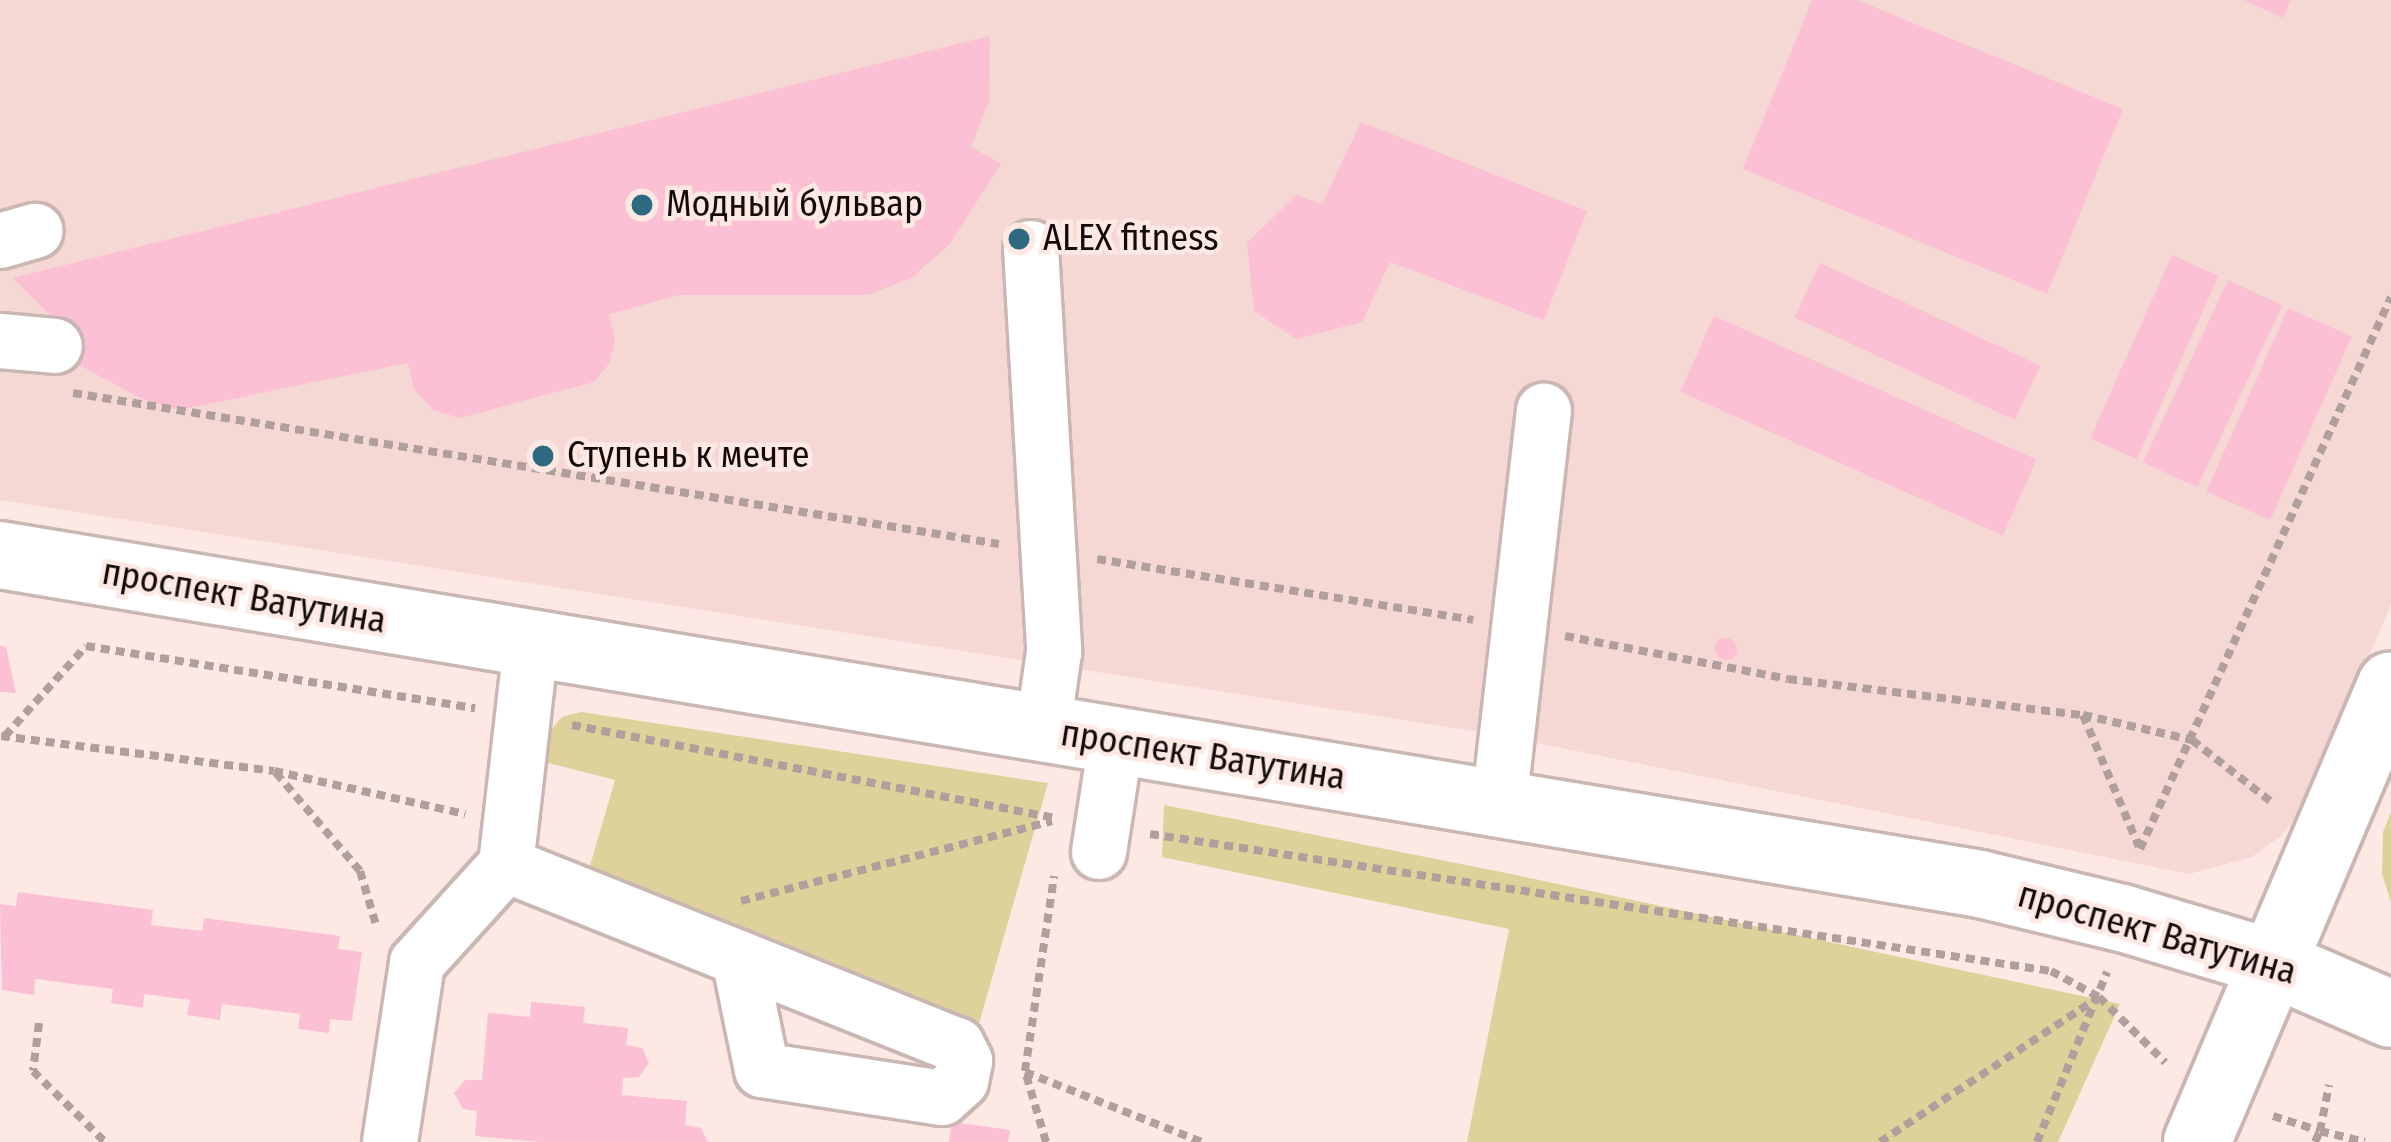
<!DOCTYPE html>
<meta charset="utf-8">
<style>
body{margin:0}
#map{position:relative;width:2391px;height:1142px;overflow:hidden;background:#fee8e4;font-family:"Fira Sans Condensed",sans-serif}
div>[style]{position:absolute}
.built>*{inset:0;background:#f5d8d3}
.green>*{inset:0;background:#ded199}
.building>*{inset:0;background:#fcc0d4;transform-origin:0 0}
.round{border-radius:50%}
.path>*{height:8px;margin-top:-4px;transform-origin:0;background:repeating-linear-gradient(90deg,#b09f9c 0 9px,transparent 0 15px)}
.roads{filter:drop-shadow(3px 0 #cab6b2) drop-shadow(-3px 0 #cab6b2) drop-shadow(0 3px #cab6b2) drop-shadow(0 -3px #cab6b2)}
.minor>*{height:54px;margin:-27px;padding:0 27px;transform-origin:27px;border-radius:27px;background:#fff}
.major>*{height:66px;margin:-33px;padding:0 33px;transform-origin:33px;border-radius:33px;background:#fff}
.dots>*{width:33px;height:33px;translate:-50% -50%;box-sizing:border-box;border:6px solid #fee8e4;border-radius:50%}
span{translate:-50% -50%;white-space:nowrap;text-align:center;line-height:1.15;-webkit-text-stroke:9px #fee8e4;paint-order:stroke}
.poi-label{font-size:36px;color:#120b0a}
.left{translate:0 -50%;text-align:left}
.street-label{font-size:36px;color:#120b0a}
</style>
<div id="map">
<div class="built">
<div style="clip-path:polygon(0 0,2391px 0,2391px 605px,2305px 805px,2282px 835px,2252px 857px,2189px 874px,1492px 734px,0 500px)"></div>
</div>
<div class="green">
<div style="clip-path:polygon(581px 712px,1048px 783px,978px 1027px,585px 883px,615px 780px,545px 762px,543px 739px,562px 717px)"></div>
<div style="clip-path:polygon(1164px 805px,1511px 874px,2120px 1004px,2058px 1142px,1467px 1142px,1509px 929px,1162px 857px)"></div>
<div style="clip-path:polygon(2391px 812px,2391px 902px,2382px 874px,2383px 832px)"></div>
</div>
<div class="building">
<div style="clip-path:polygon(1812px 0,1857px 0,2123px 109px,2047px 294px,1743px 169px)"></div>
<div style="clip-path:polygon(2244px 0,2291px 0,2283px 18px)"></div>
<div style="clip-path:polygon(990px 36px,989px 101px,971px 147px,1001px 164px,949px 245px,911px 278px,868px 295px,680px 295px,609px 314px,615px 339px,609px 364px,594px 382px,460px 418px,433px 410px,414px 389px,408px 363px,179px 410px,142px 399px,68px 359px,54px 319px,13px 278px)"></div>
<div style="clip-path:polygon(1361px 122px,1587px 211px,1544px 320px,1390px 262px,1362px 322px,1296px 339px,1254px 311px,1247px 243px,1296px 195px,1322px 204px)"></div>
<div style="left:2172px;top:255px;width:51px;height:201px;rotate:24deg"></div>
<div style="left:1820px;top:263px;width:243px;height:60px;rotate:25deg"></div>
<div style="left:2228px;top:280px;width:60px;height:201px;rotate:25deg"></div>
<div style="left:2288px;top:308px;width:70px;height:201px;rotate:24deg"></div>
<div style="left:1714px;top:316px;width:353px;height:83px;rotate:24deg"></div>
<div class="round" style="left:1715px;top:638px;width:22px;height:22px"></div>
<div style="clip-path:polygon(0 646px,6px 647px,16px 693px,0 692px)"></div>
<div style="clip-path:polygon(18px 892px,153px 910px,151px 925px,202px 931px,204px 918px,340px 936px,338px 949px,362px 952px,352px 1021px,330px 1019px,329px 1033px,298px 1029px,300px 1014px,222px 1004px,220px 1020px,187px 1015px,190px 1000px,144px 994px,143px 1008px,111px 1003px,113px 989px,35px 979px,34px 995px,2px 990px,0 904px,16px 906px)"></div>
<div style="clip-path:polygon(531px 1002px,585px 1007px,583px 1023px,628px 1028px,626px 1045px,642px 1048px,649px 1063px,639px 1077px,623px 1078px,622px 1095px,687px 1101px,685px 1125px,701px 1128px,708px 1142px,539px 1142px,475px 1136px,477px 1111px,463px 1109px,454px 1093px,465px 1080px,482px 1080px,488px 1013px,530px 1017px)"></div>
<div style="clip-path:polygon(952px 1122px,1010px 1130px,1008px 1142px,949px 1142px)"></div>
</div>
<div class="path">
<div style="left:73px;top:393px;width:938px;rotate:9.26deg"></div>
<div style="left:1097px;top:559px;width:381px;rotate:9.2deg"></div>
<div style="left:1565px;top:636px;width:227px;rotate:10.9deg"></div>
<div style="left:1788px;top:679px;width:297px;rotate:7deg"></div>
<div style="left:2083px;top:715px;width:112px;rotate:12.9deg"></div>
<div style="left:2192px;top:740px;width:99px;rotate:38deg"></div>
<div style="left:2083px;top:715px;width:143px;rotate:67deg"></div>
<div style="left:572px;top:725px;width:489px;rotate:10.9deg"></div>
<div style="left:1px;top:736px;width:275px;rotate:7.3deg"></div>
<div style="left:274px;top:771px;width:196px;rotate:12.7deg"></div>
<div style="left:5px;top:736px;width:121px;rotate:-48deg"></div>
<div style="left:86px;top:646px;width:394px;rotate:9.1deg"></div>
<div style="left:276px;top:773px;width:129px;rotate:49.4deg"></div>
<div style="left:360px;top:871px;width:59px;rotate:73.4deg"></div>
<div style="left:1150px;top:834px;width:911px;rotate:8.65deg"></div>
<div style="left:2051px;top:971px;width:55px;rotate:28.4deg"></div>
<div style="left:2099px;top:997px;width:93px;rotate:44.6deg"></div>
<div style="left:2140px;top:849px;width:606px;rotate:-65.55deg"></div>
<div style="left:741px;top:901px;width:321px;rotate:-14.4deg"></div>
<div style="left:39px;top:1023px;width:48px;rotate:97.1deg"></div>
<div style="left:33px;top:1071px;width:101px;rotate:44.6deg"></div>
<div style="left:1025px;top:1072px;width:190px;rotate:21.6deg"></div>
<div style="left:2273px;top:1116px;width:49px;rotate:17.7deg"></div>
<div style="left:2320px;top:1131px;width:47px;rotate:-78.9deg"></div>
<div style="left:1046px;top:1142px;width:74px;rotate:-106.5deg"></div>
<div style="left:1025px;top:1071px;width:197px;rotate:-81.5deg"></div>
<div style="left:1880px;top:1142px;width:263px;rotate:-33.5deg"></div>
<div style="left:2037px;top:1142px;width:184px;rotate:-67.6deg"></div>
<div style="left:2315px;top:1142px;width:12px;rotate:-66deg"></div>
<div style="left:2320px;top:1131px;width:46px;rotate:13.7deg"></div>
</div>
<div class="roads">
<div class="minor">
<div style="left:0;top:241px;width:37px;rotate:-16deg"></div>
<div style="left:1031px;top:248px;width:405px;rotate:86.7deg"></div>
<div style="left:1054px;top:652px;width:78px;rotate:98.1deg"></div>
<div style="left:0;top:341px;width:55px;rotate:5.2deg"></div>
<div style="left:1499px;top:805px;width:397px;rotate:-83.5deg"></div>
<div style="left:1099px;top:852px;width:111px;rotate:-81.2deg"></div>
<div style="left:506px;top:865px;width:486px;rotate:21.8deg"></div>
<div style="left:957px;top:1045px;width:18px;rotate:63deg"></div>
<div style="left:965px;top:1061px;width:20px;rotate:101deg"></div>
<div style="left:961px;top:1081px;width:25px;rotate:138deg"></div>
<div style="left:942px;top:1098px;width:182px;rotate:-171.2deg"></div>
<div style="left:762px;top:1070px;width:114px;rotate:-101.6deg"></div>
<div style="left:390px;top:1142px;width:181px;rotate:-81.4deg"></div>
<div style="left:417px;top:963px;width:132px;rotate:-47.8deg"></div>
<div style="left:506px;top:865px;width:220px;rotate:-83.5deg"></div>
</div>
<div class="major">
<div style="left:0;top:555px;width:2007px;rotate:9.43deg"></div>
<div style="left:1980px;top:884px;width:146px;rotate:13.5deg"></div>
<div style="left:2122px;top:918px;width:160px;rotate:16.7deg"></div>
<div style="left:2275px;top:964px;width:126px;rotate:23.3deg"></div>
<div style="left:2197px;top:1142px;width:496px;rotate:-67deg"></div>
</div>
</div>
<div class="dots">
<div style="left:642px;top:205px;background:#2d6a80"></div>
<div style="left:1019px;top:239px;background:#2d6a80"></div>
<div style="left:543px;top:456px;background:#2d6a80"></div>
</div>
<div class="poi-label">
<span class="left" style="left:666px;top:205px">Модный бульвар</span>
<span class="left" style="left:1043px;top:239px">ALEX fitness</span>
<span class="left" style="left:567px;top:456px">Ступень к мечте</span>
</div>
<div class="street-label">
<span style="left:244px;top:597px;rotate:10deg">проспект Ватутина</span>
<span style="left:1203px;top:756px;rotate:9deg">проспект Ватутина</span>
<span style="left:2157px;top:934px;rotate:16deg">проспект Ватутина</span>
</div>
</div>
